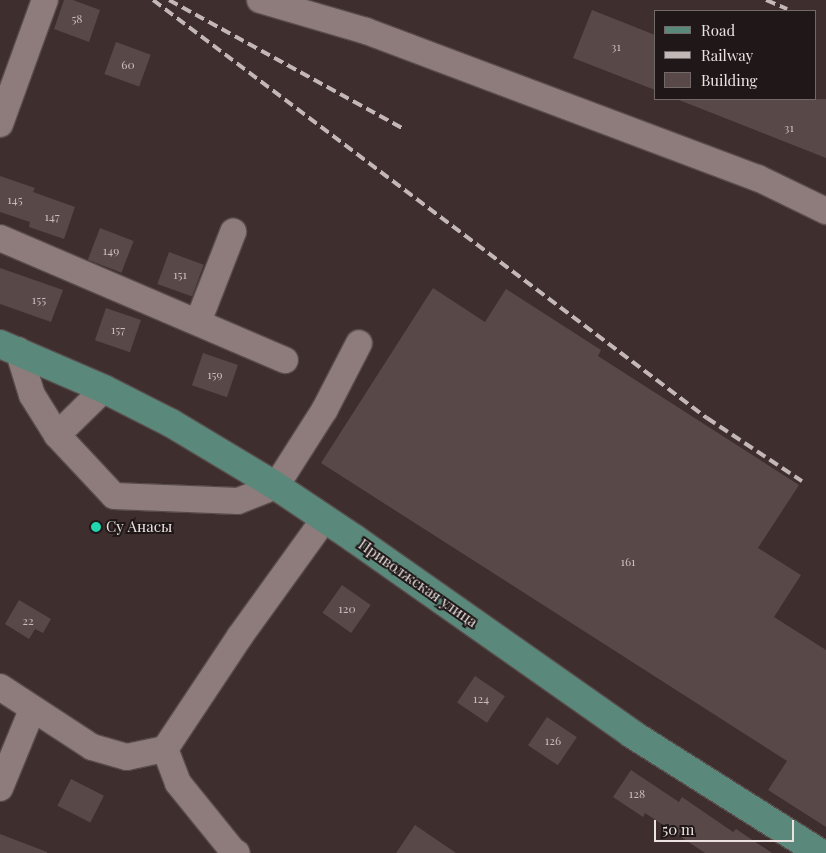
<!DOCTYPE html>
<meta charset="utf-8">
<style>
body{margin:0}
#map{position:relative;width:826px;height:853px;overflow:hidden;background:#3e2e2e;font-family:"Playfair Display",serif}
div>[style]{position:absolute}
.building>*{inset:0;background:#594848;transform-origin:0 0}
.roads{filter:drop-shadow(1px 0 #584b4b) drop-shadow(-1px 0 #584b4b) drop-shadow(0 1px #584b4b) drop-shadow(0 -1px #584b4b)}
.minor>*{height:26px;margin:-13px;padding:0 13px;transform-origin:13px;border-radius:13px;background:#8e7b7b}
.major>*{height:28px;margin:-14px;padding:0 14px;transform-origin:14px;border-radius:14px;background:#5a897c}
.rail>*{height:4px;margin-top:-2px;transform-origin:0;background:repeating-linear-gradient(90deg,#c3b7b7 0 10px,transparent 0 15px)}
.dots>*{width:14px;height:14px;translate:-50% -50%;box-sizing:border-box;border:2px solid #201818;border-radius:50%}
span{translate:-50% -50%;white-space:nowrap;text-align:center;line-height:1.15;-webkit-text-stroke:4px #201818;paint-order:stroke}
.number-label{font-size:12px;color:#c8bcbc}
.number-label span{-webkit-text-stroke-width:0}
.poi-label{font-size:15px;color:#ede2e2}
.left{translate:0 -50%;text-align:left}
.street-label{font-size:15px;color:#ede2e2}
.legend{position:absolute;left:654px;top:10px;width:162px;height:90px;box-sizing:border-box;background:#201818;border:1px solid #726969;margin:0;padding:6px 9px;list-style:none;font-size:15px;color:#ede2e2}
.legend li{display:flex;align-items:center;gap:10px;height:25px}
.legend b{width:25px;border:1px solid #726969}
.scale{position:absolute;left:654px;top:820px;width:140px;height:22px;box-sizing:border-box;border:2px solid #ede2e2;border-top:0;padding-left:6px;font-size:15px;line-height:18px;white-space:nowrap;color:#ede2e2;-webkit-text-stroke:4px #201818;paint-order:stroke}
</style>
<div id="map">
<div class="building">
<div style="clip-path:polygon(64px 0,73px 0,100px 10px,89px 42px,54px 29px)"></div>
<div style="clip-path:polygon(592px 10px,655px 35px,655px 90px,573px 58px)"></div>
<div style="left:116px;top:42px;width:37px;height:34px;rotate:20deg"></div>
<div style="clip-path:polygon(826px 99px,826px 158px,679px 100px,679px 99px)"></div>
<div style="clip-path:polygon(0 176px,35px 188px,33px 192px,75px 207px,64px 239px,29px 227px,30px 222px,0 212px)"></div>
<div style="left:100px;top:228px;width:36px;height:34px;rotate:21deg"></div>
<div style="left:169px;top:252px;width:37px;height:34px;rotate:20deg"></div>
<div style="clip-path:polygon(0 268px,63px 290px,51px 322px,0 304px)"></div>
<div style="clip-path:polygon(433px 288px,485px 322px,506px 289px,601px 350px,598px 356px,799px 485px,758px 548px,801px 575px,774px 617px,826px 650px,826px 827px,768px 790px,787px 761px,321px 463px)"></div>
<div style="left:106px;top:308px;width:37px;height:34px;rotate:19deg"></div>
<div style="left:203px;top:353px;width:37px;height:34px;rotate:19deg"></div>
<div style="left:342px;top:585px;width:35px;height:34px;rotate:35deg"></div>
<div style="clip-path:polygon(19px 600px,51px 619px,43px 633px,35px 629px,29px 639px,5px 624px)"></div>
<div style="left:475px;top:676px;width:36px;height:32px;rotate:34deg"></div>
<div style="left:547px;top:717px;width:36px;height:34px;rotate:34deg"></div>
<div style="clip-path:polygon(631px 770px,679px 802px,682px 797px,733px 832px,736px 829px,772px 853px,705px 853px,645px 813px,643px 817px,613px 797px)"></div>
<div style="left:71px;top:779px;width:37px;height:30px;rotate:27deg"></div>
<div style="clip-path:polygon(415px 825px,456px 853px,396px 853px)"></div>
<div style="clip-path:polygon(0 834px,47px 852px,47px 853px,0 853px)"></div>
</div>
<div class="roads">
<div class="minor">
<div style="left:260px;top:0;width:110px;rotate:16.3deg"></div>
<div style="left:366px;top:31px;width:419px;rotate:20.6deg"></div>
<div style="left:758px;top:178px;width:76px;rotate:25.9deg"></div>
<div style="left:0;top:124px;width:132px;rotate:-70.1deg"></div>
<div style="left:0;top:238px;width:310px;rotate:23.2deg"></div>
<div style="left:198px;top:322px;width:97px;rotate:-68.7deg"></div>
<div style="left:18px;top:350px;width:47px;rotate:72.7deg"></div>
<div style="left:32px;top:395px;width:47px;rotate:58deg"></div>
<div style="left:104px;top:389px;width:66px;rotate:135.6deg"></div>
<div style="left:57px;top:435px;width:83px;rotate:46.9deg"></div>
<div style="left:114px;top:496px;width:124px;rotate:2.3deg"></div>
<div style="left:238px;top:501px;width:41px;rotate:-21.5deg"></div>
<div style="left:276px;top:486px;width:91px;rotate:-57.5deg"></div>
<div style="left:325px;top:409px;width:74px;rotate:-62.7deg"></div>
<div style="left:0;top:687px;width:110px;rotate:33.1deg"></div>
<div style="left:92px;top:747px;width:36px;rotate:16deg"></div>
<div style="left:127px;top:757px;width:39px;rotate:-12deg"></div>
<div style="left:165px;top:749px;width:36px;rotate:69deg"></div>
<div style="left:178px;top:783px;width:87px;rotate:51deg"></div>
<div style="left:233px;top:851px;width:4px;rotate:27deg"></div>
<div style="left:165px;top:749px;width:136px;rotate:-56.4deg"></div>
<div style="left:240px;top:636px;width:145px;rotate:-54.2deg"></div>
<div style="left:0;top:788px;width:84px;rotate:-67.7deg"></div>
</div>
<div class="major">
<div style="left:0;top:344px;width:113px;rotate:23.4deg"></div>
<div style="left:104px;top:389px;width:75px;rotate:26.9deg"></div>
<div style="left:171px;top:423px;width:122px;rotate:31deg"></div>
<div style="left:276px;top:486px;width:95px;rotate:33.9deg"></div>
<div style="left:355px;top:539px;width:339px;rotate:35.1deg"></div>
<div style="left:632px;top:734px;width:222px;rotate:32.3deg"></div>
</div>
</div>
<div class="rail">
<div style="left:153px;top:0;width:694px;rotate:37.04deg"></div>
<div style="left:707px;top:418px;width:114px;rotate:33.6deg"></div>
<div style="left:169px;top:0;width:269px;rotate:28.8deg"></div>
<div style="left:766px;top:0;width:23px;rotate:23deg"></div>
</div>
<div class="dots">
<div style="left:96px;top:527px;background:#21d5af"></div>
</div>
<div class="number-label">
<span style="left:77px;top:19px">58</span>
<span style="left:616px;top:47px">31</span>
<span style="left:128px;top:65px">60</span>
<span style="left:789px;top:128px">31</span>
<span style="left:15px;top:200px">145</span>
<span style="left:52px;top:217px">147</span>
<span style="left:111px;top:251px">149</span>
<span style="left:180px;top:275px">151</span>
<span style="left:39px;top:300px">155</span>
<span style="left:118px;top:330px">157</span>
<span style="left:215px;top:375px">159</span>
<span style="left:628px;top:562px">161</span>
<span style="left:347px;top:609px">120</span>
<span style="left:28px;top:621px">22</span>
<span style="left:481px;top:699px">124</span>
<span style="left:553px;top:741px">126</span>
<span style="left:637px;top:794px">128</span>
</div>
<div class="poi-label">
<span class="left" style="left:106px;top:527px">Су Анасы</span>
</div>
<div class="street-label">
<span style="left:418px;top:583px;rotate:35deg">Приволжская улица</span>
</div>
<ul class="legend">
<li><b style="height:6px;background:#5a897c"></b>Road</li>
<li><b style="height:6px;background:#c3b7b7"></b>Railway</li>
<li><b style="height:14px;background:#594848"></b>Building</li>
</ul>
<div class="scale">50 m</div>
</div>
